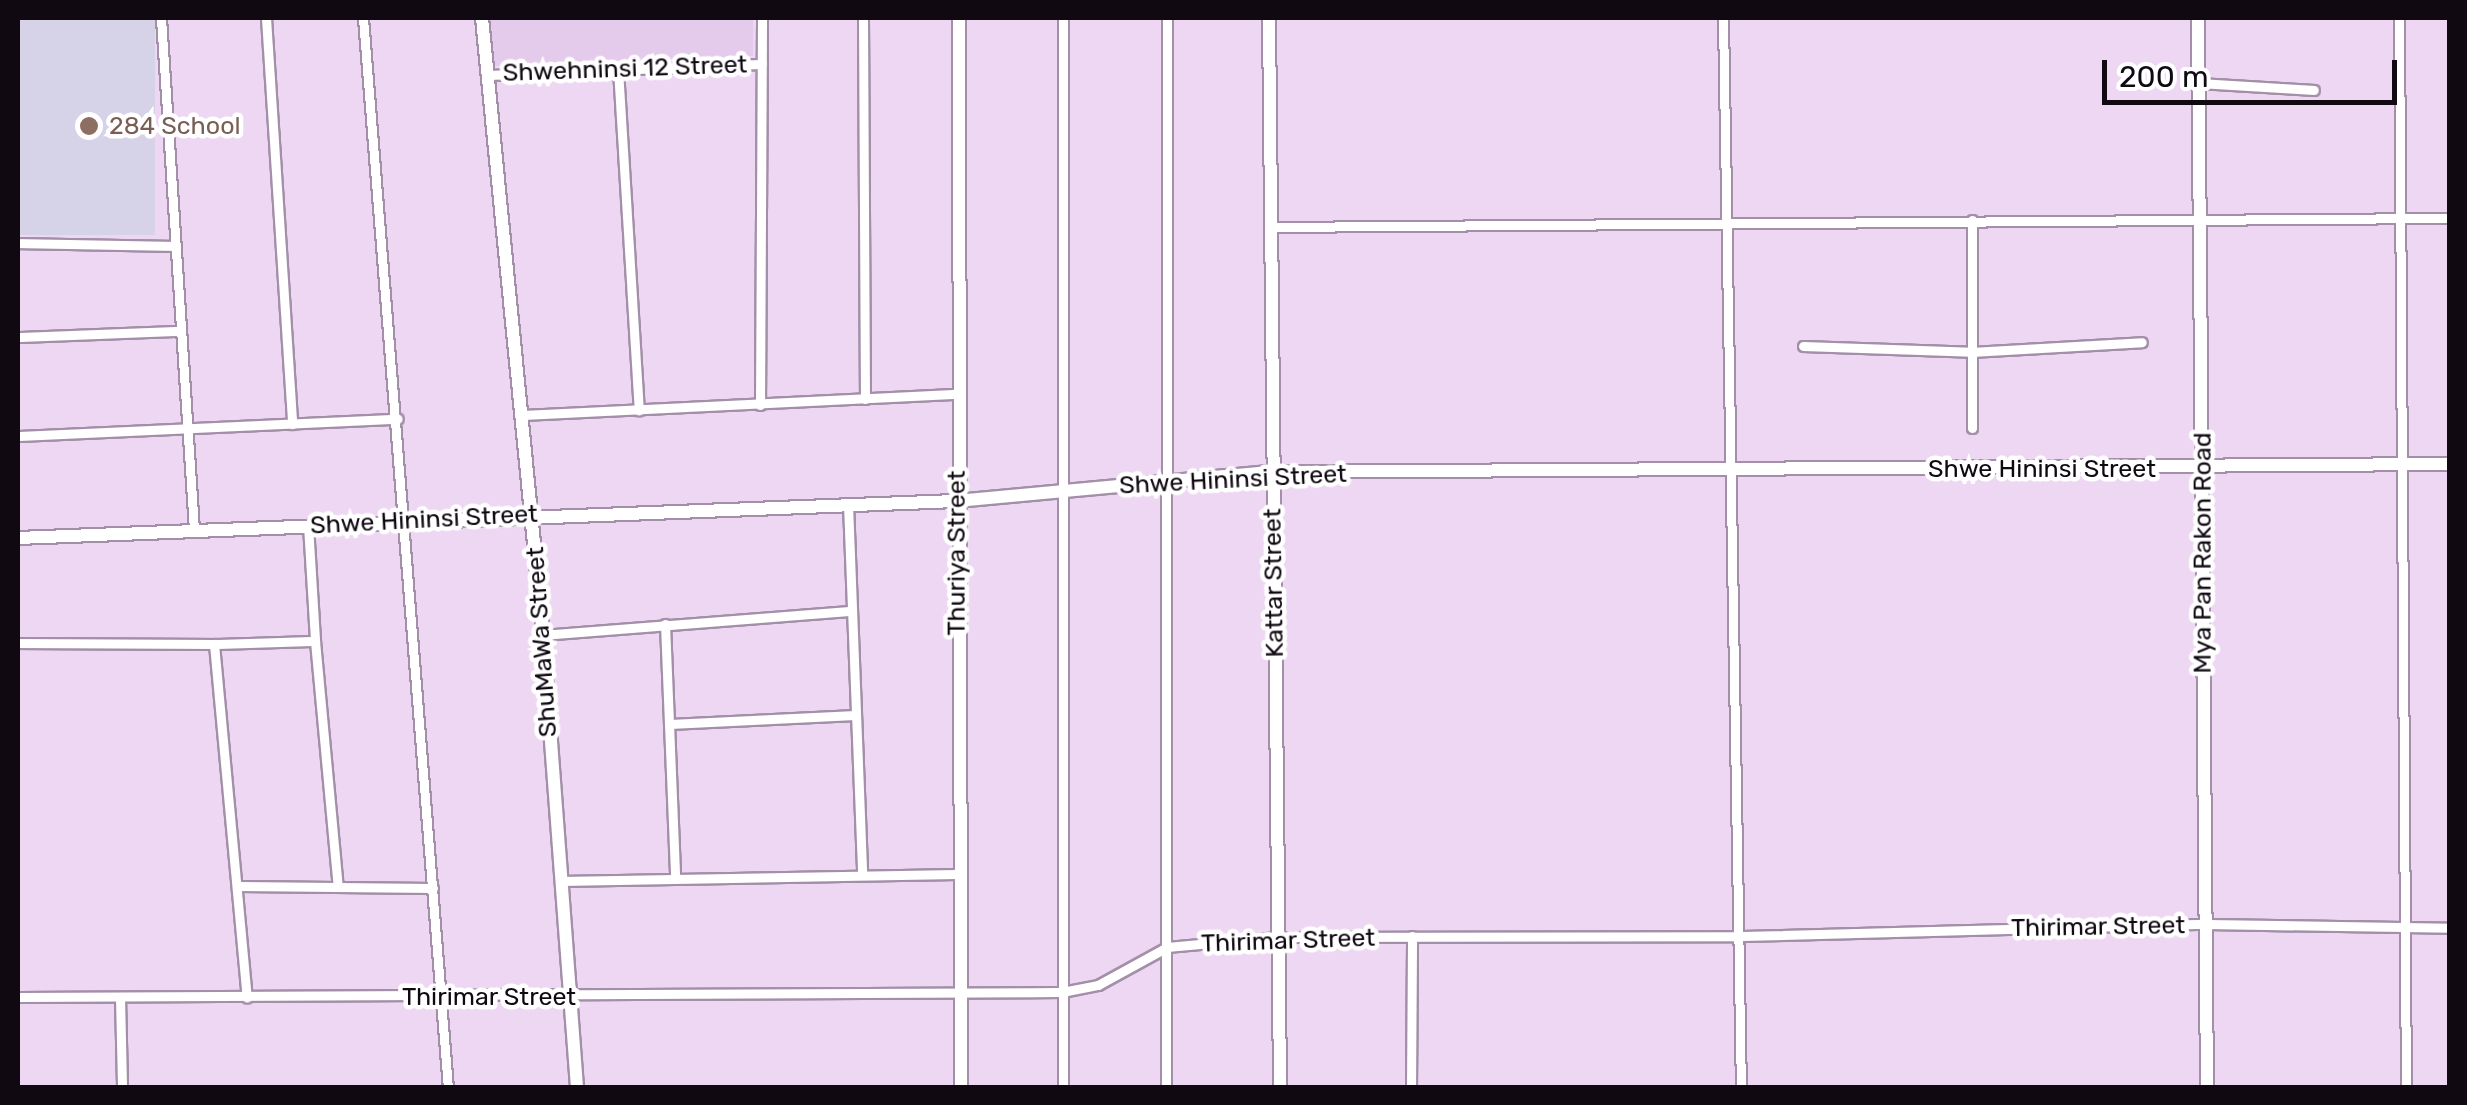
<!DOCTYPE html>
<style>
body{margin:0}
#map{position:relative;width:2467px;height:1105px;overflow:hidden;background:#edd7f2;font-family:Rubik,sans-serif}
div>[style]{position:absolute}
.built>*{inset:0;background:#e4caeb}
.education>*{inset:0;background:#d6d3e9;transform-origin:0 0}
.roads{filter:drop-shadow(2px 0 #a38fa8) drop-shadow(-2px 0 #a38fa8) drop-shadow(0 2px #a38fa8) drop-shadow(0 -2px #a38fa8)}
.street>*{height:9px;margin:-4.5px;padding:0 4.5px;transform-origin:4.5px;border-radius:4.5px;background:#fff}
.secondary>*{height:12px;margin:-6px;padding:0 6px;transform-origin:6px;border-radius:6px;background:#fff}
.dots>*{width:28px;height:28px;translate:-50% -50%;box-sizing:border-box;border:5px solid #fff;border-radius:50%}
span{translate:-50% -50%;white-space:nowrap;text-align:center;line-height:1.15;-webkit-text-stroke:9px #fff;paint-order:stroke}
.street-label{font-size:25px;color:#100912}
.education-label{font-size:25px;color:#785e54}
.left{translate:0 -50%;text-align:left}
.frame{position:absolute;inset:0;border:20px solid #100912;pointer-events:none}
.scale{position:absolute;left:2102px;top:60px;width:295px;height:45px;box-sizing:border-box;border:5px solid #100912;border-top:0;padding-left:12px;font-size:30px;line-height:35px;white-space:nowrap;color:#100912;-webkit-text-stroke:8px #fff;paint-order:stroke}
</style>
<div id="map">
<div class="built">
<div style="clip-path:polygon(490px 18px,753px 18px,753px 56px,495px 66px)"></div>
</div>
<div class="education">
<div style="left:18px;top:18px;width:137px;height:217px"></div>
</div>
<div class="roads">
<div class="street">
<div style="left:161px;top:18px;width:513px;rotate:86.31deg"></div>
<div style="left:266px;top:18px;width:407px;rotate:86.3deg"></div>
<div style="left:363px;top:18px;width:1073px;rotate:85.46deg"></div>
<div style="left:863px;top:18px;width:381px;rotate:89.7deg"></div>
<div style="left:1723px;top:18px;width:1070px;rotate:89.04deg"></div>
<div style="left:2399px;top:18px;width:1070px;rotate:89.63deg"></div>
<div style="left:618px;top:69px;width:342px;rotate:86.5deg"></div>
<div style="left:487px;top:75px;width:275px;rotate:-2.3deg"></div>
<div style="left:2199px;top:83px;width:115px;rotate:3.5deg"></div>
<div style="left:1972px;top:220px;width:208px;rotate:90deg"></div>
<div style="left:1270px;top:227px;width:1180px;rotate:-0.44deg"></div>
<div style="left:18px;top:243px;width:154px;rotate:1.1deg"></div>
<div style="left:18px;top:337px;width:159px;rotate:-2.2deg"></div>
<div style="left:1803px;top:346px;width:168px;rotate:2deg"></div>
<div style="left:1971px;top:352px;width:171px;rotate:-3.3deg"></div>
<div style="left:760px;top:405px;width:387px;rotate:-89.7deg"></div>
<div style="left:522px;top:415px;width:437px;rotate:-2.8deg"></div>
<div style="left:18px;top:436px;width:380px;rotate:-2.6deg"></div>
<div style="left:848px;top:504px;width:370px;rotate:87.8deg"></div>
<div style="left:308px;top:525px;width:116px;rotate:86.5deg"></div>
<div style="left:665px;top:624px;width:253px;rotate:87.7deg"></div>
<div style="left:543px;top:635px;width:309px;rotate:-4.5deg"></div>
<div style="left:18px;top:643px;width:196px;rotate:0.3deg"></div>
<div style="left:214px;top:644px;width:355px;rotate:84.7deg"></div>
<div style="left:214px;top:644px;width:101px;rotate:-1.7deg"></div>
<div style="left:315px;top:641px;width:247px;rotate:84.7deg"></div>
<div style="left:669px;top:724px;width:187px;rotate:-2.8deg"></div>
<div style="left:560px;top:881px;width:397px;rotate:-1deg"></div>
<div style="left:239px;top:886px;width:194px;rotate:0.6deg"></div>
<div style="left:18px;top:997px;width:1044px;rotate:-0.27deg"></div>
<div style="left:1062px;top:992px;width:37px;rotate:-11deg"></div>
<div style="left:1098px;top:985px;width:79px;rotate:-28.8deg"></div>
<div style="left:1167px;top:947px;width:110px;rotate:-5.2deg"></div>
<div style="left:1277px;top:937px;width:465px;rotate:-0.1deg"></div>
<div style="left:1742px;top:936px;width:464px;rotate:-1.5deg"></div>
<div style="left:2206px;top:924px;width:244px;rotate:0.9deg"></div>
<div style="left:120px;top:997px;width:91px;rotate:88.7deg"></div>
<div style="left:1063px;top:1088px;width:1070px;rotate:-90deg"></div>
<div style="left:1166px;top:1088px;width:1070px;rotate:-89.95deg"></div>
<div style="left:1411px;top:1088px;width:152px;rotate:-89.6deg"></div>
</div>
<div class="secondary">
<div style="left:482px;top:18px;width:620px;rotate:84.35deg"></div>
<div style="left:543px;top:635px;width:454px;rotate:85.7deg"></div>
<div style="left:959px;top:18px;width:1070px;rotate:89.89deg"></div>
<div style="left:1269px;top:18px;width:1070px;rotate:89.41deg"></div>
<div style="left:2198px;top:18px;width:1070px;rotate:89.52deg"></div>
<div style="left:18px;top:538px;width:940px;rotate:-2.26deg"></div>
<div style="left:957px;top:501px;width:316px;rotate:-5.3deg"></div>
<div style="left:1272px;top:472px;width:1178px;rotate:-0.39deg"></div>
</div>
</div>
<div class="dots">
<div style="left:89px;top:126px;background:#8d6e63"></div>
</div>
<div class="street-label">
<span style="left:625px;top:69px;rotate:-2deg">Shwehninsi 12 Street</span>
<span style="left:2042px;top:469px">Shwe Hininsi Street</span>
<span style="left:1233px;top:480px;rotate:-3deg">Shwe Hininsi Street</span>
<span style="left:424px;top:520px;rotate:-3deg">Shwe Hininsi Street</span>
<span style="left:957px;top:553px;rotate:-90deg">Thuriya Street</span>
<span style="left:2203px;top:553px;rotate:-90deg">Mya Pan Rakon Road</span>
<span style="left:1274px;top:583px;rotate:-91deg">Kattar Street</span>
<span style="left:542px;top:642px;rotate:-94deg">ShuMaWa Street</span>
<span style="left:2098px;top:927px;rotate:-1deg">Thirimar Street</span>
<span style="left:1288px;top:941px;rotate:-2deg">Thirimar Street</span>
<span style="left:489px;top:997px">Thirimar Street</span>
</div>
<div class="education-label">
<span class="left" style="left:109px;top:126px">284 School</span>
</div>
<div class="frame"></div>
<div class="scale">200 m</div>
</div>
